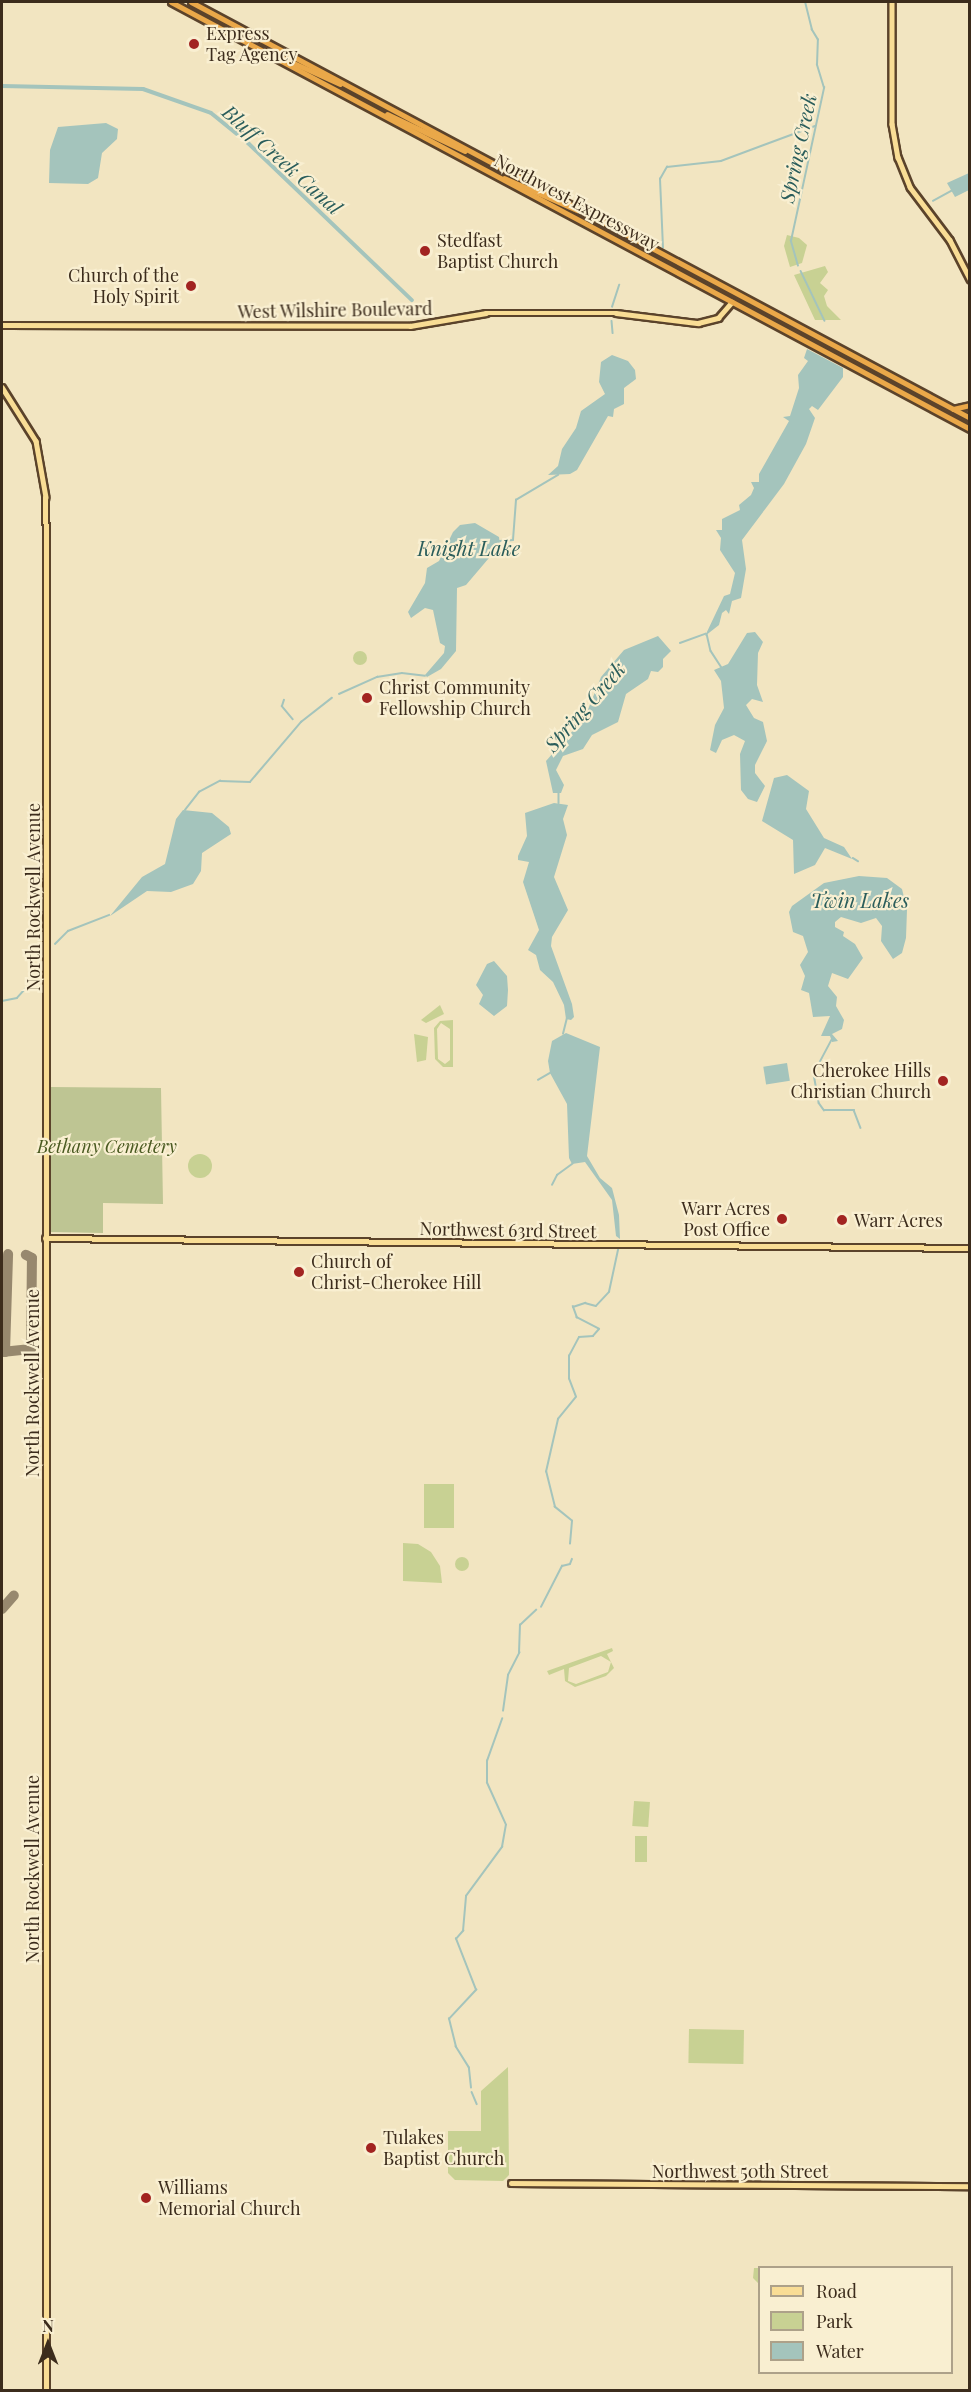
<!DOCTYPE html>
<style>
body{margin:0}
#map{position:relative;width:971px;height:2392px;overflow:hidden;background:#f2e5c1;font-family:"Playfair Display",serif}
div>[style]{position:absolute}
.green>*{inset:0;background:#c8d193;transform-origin:0 0}
.round{border-radius:50%}
.cemetery>*{inset:0;background:#bec593}
.water>*{inset:0;background:#a4c4bc;transform-origin:0 0}
.stream>*{height:1.5px;margin:-0.75px;padding:0 0.75px;transform-origin:0.75px;border-radius:0.75px;background:#a4c4bc}
.canal>*{height:4px;margin:-2px;padding:0 2px;transform-origin:2px;border-radius:2px;background:#a4c4bc}
.taxiway>*{height:10px;margin:-5px;padding:0 5px;transform-origin:5px;border-radius:5px;background:#97886e}
.roads{filter:drop-shadow(2px 0 #5b432b) drop-shadow(-2px 0 #5b432b) drop-shadow(0 2px #5b432b) drop-shadow(0 -2px #5b432b)}
.major>*{height:4.5px;margin:-2.25px;padding:0 2.25px;transform-origin:2.25px;border-radius:2.25px;background:#f9dd95}
.highway>*{height:5px;margin:-2.5px;padding:0 2.5px;transform-origin:2.5px;border-radius:2.5px;background:#eaa849}
.dots>*{width:16px;height:16px;translate:-50% -50%;box-sizing:border-box;border:3px solid #f9efd1;border-radius:50%}
span{translate:-50% -50%;white-space:nowrap;text-align:center;line-height:1.15;-webkit-text-stroke:4.5px #f9efd1;paint-order:stroke}
.poi-label{font-size:18px;color:#3c2c1c}
.left{translate:0 -50%;text-align:left}
.right{translate:-100% -50%;text-align:right}
.street-label{font-size:18px;color:#3c2c1c}
.park-label{font-size:18px;color:#4a5a21;font-style:italic}
.water-label{font-size:20px;color:#2a5d5b;font-style:italic}
.frame{position:absolute;inset:0;border:3px solid #3c2c1c;pointer-events:none}
.legend{position:absolute;left:758px;top:2266px;width:195px;height:108px;box-sizing:border-box;background:#f9efd1;border:2px solid #ada189;margin:0;padding:8px 10px;list-style:none;font-size:18px;color:#3c2c1c}
.legend li{display:flex;align-items:center;gap:12px;height:30px}
.legend b{width:30px;border:2px solid #ada189}
.north{position:absolute;left:18px;top:2314px;width:60px;height:60px;-webkit-text-stroke:4px #f9efd1;paint-order:stroke;rotate:0deg;font-size:16px;font-weight:700;line-height:24px;text-align:center;color:#3c2c1c}
.north::after{content:'';display:block;margin:auto;width:21px;height:27px;background:#3c2c1c;clip-path:polygon(50% 0,100% 100%,50% 72%,0 100%)}
</style>
<div id="map">
<div class="green">
<div style="clip-path:polygon(787px 235px,799px 238px,807px 245px,802px 263px,790px 267px,784px 246px)"></div>
<div style="clip-path:polygon(825px 266px,828px 272px,820px 283px,828px 290px,824px 296px,827px 306px,841px 320px,815px 320px,794px 275px)"></div>
<div class="round" style="left:353px;top:651px;width:14px;height:14px"></div>
<div style="clip-path:polygon(440px 1005px,444px 1014px,426px 1023px,421px 1020px)"></div>
<div style="clip-path:polygon(evenodd,453px 1020px,453px 1067px,443px 1067px,435px 1059px,434px 1028px,440px 1021px,453px 1020px,441px 1023px,450px 1029px,450px 1060px,445px 1064px,438px 1059px,437px 1029px,441px 1023px)"></div>
<div style="clip-path:polygon(414px 1034px,428px 1037px,426px 1060px,417px 1062px)"></div>
<div class="round" style="left:188px;top:1154px;width:24px;height:24px"></div>
<div style="left:424px;top:1484px;width:30px;height:44px"></div>
<div style="clip-path:polygon(403px 1543px,418px 1544px,431px 1552px,440px 1566px,442px 1583px,403px 1581px)"></div>
<div class="round" style="left:455px;top:1557px;width:14px;height:14px"></div>
<div style="clip-path:polygon(evenodd,612px 1648px,613px 1651px,607px 1654px,614px 1668px,606px 1676px,575px 1687px,565px 1681px,564px 1669px,549px 1675px,547px 1671px,612px 1648px,601px 1656px,611px 1662px,608px 1672px,576px 1684px,568px 1681px,569px 1668px,601px 1656px)"></div>
<div style="left:634px;top:1801px;width:16px;height:25px;rotate:4deg"></div>
<div style="left:635px;top:1836px;width:12px;height:26px"></div>
<div style="left:689px;top:2029px;width:55px;height:34px;rotate:1deg"></div>
<div style="clip-path:polygon(508px 2067px,509px 2175px,503px 2181px,455px 2180px,448px 2173px,448px 2131px,481px 2131px,481px 2091px)"></div>
<div style="clip-path:polygon(754px 2268px,759px 2268px,759px 2342px,758px 2283px,753px 2278px)"></div>
</div>
<div class="cemetery">
<div style="clip-path:polygon(51px 1087px,161px 1088px,163px 1204px,103px 1203px,103px 1233px,50px 1232px)"></div>
</div>
<div class="water">
<div style="clip-path:polygon(106px 123px,118px 129px,117px 139px,102px 153px,98px 178px,88px 184px,49px 183px,50px 150px,58px 127px)"></div>
<div style="clip-path:polygon(969px 173px,969px 190px,955px 197px,947px 183px)"></div>
<div style="clip-path:polygon(807px 349px,843px 368px,843px 377px,818px 410px,812px 406px,809px 409px,815px 418px,806px 444px,784px 484px,742px 540px,746px 569px,741px 598px,732px 601px,729px 614px,726px 610px,722px 613px,719px 625px,705px 636px,724px 596px,730px 594px,735px 573px,720px 550px,721px 538px,716px 530px,722px 530px,722px 519px,740px 510px,739px 505px,751px 495px,754px 488px,751px 482px,759px 482px,759px 474px,789px 421px,783px 417px,790px 416px,799px 388px,798px 375px,808px 361px,804px 358px)"></div>
<div style="clip-path:polygon(612px 355px,628px 361px,635px 370px,636px 379px,624px 388px,624px 404px,614px 409px,613px 417px,608px 416px,577px 470px,570px 474px,548px 475px,558px 466px,562px 449px,576px 428px,581px 411px,605px 394px,599px 382px,601px 362px)"></div>
<div style="clip-path:polygon(475px 523px,499px 537px,500px 545px,466px 585px,457px 588px,456px 651px,441px 669px,427px 677px,425px 675px,444px 653px,445px 646px,440px 643px,433px 610px,425px 608px,411px 618px,408px 612px,425px 583px,427px 568px,439px 561px,453px 532px,460px 525px)"></div>
<div style="clip-path:polygon(755px 632px,763px 642px,758px 653px,757px 685px,763px 702px,752px 699px,746px 705px,754px 718px,763px 722px,767px 741px,755px 765px,755px 773px,765px 786px,757px 802px,748px 799px,741px 790px,740px 754px,745px 741px,734px 735px,722px 740px,716px 753px,710px 750px,715px 725px,724px 708px,721px 681px,714px 670px,728px 664px,747px 633px)"></div>
<div style="clip-path:polygon(658px 636px,671px 651px,663px 659px,663px 667px,658px 672px,651px 671px,648px 679px,626px 694px,618px 722px,592px 735px,583px 749px,563px 756px,556px 770px,564px 785px,561px 793px,553px 793px,546px 761px,585px 717px,601px 677px,624px 650px)"></div>
<div style="clip-path:polygon(787px 775px,809px 791px,806px 809px,824px 838px,844px 847px,852px 859px,825px 848px,815px 865px,794px 874px,793px 840px,762px 821px,774px 778px)"></div>
<div style="clip-path:polygon(554px 803px,568px 805px,563px 819px,567px 835px,554px 877px,568px 910px,552px 937px,551px 946px,572px 1004px,574px 1017px,571px 1020px,566px 1019px,564px 1005px,553px 982px,540px 970px,536px 955px,528px 950px,539px 930px,523px 882px,529px 862px,518px 860px,518px 856px,527px 836px,525px 813px)"></div>
<div style="clip-path:polygon(183px 810px,212px 813px,229px 827px,231px 834px,202px 853px,201px 871px,193px 884px,171px 892px,147px 891px,110px 916px,142px 877px,165px 864px,176px 819px)"></div>
<div style="clip-path:polygon(859px 876px,887px 878px,902px 889px,907px 910px,906px 938px,902px 953px,893px 959px,881px 941px,882px 926px,876px 918px,861px 923px,841px 917px,835px 922px,835px 927px,844px 932px,843px 936px,855px 944px,863px 958px,848px 979px,832px 973px,828px 986px,837px 997px,836px 1006px,844px 1020px,842px 1029px,832px 1034px,838px 1041px,832px 1042px,830px 1036px,821px 1036px,830px 1016px,813px 1017px,809px 993px,801px 990px,805px 976px,800px 965px,808px 952px,803px 936px,793px 932px,789px 912px,792px 906px,824px 883px)"></div>
<div style="clip-path:polygon(494px 961px,507px 976px,508px 990px,507px 1006px,494px 1016px,479px 1004px,483px 995px,476px 985px,487px 964px)"></div>
<div style="clip-path:polygon(566px 1033px,600px 1047px,587px 1156px,600px 1178px,612px 1188px,619px 1215px,620px 1239px,616px 1236px,612px 1200px,585px 1162px,572px 1164px,569px 1158px,567px 1104px,550px 1073px,548px 1061px,552px 1041px)"></div>
<div style="left:787px;top:1063px;width:18px;height:24px;rotate:81deg"></div>
</div>
<div class="stream">
<div style="left:933px;top:201px;width:23px;rotate:-29deg"></div>
<div style="left:663px;top:248px;width:69px;rotate:-92.5deg"></div>
<div style="left:660px;top:179px;width:14px;rotate:-60deg"></div>
<div style="left:667px;top:167px;width:54px;rotate:-6.3deg"></div>
<div style="left:721px;top:161px;width:100px;rotate:-20.4deg"></div>
<div style="left:798px;top:266px;width:26px;rotate:-106deg"></div>
<div style="left:791px;top:241px;width:157px;rotate:-77.8deg"></div>
<div style="left:824px;top:88px;width:24px;rotate:-107deg"></div>
<div style="left:817px;top:65px;width:25px;rotate:-88deg"></div>
<div style="left:818px;top:40px;width:12px;rotate:-121deg"></div>
<div style="left:812px;top:30px;width:29px;rotate:-104deg"></div>
<div style="left:801px;top:271px;width:55px;rotate:64.4deg"></div>
<div style="left:612px;top:307px;width:23px;rotate:-72deg"></div>
<div style="left:612px;top:321px;width:12px;rotate:85deg"></div>
<div style="left:500px;top:541px;width:13px;rotate:-4deg"></div>
<div style="left:513px;top:540px;width:40px;rotate:-85.7deg"></div>
<div style="left:516px;top:500px;width:49px;rotate:-30.8deg"></div>
<div style="left:707px;top:634px;width:17px;rotate:77deg"></div>
<div style="left:711px;top:651px;width:20px;rotate:57deg"></div>
<div style="left:680px;top:643px;width:27px;rotate:-20deg"></div>
<div style="left:339px;top:694px;width:42px;rotate:-24.1deg"></div>
<div style="left:377px;top:677px;width:25px;rotate:-9deg"></div>
<div style="left:402px;top:673px;width:23px;rotate:7deg"></div>
<div style="left:282px;top:706px;width:17px;rotate:50deg"></div>
<div style="left:282px;top:706px;width:6px;rotate:-72deg"></div>
<div style="left:559px;top:793px;width:10px;rotate:90deg"></div>
<div style="left:185px;top:810px;width:23px;rotate:-52deg"></div>
<div style="left:199px;top:792px;width:24px;rotate:-28deg"></div>
<div style="left:220px;top:781px;width:30px;rotate:2deg"></div>
<div style="left:250px;top:782px;width:79px;rotate:-49.6deg"></div>
<div style="left:301px;top:722px;width:39px;rotate:-38deg"></div>
<div style="left:853px;top:858px;width:6px;rotate:31deg"></div>
<div style="left:55px;top:944px;width:18px;rotate:-45deg"></div>
<div style="left:68px;top:931px;width:44px;rotate:-21.3deg"></div>
<div style="left:2px;top:1001px;width:15px;rotate:-11deg"></div>
<div style="left:17px;top:998px;width:24px;rotate:-48deg"></div>
<div style="left:563px;top:1034px;width:16px;rotate:-76deg"></div>
<div style="left:832px;top:1040px;width:38px;rotate:118deg"></div>
<div style="left:814px;top:1074px;width:29px;rotate:80deg"></div>
<div style="left:819px;top:1103px;width:9px;rotate:54deg"></div>
<div style="left:824px;top:1110px;width:30px"></div>
<div style="left:854px;top:1110px;width:19px;rotate:69deg"></div>
<div style="left:538px;top:1080px;width:14px;rotate:-30deg"></div>
<div style="left:552px;top:1185px;width:11px;rotate:-63deg"></div>
<div style="left:557px;top:1175px;width:19px;rotate:-36deg"></div>
<div style="left:570px;top:1544px;width:23px;rotate:-85deg"></div>
<div style="left:572px;top:1521px;width:22px;rotate:-141deg"></div>
<div style="left:555px;top:1507px;width:36px;rotate:-104deg"></div>
<div style="left:546px;top:1472px;width:54px;rotate:-77.2deg"></div>
<div style="left:558px;top:1419px;width:28px;rotate:-51deg"></div>
<div style="left:576px;top:1397px;width:19px;rotate:-111deg"></div>
<div style="left:569px;top:1379px;width:23px;rotate:-90deg"></div>
<div style="left:569px;top:1356px;width:21px;rotate:-62deg"></div>
<div style="left:579px;top:1337px;width:14px;rotate:-4deg"></div>
<div style="left:593px;top:1336px;width:9px;rotate:-49deg"></div>
<div style="left:599px;top:1329px;width:25px;rotate:-153deg"></div>
<div style="left:577px;top:1318px;width:12px;rotate:-110deg"></div>
<div style="left:573px;top:1307px;width:13px;rotate:-18deg"></div>
<div style="left:585px;top:1303px;width:11px;rotate:15deg"></div>
<div style="left:596px;top:1306px;width:19px;rotate:-47deg"></div>
<div style="left:609px;top:1292px;width:43px;rotate:-77.9deg"></div>
<div style="left:541px;top:1607px;width:46px;rotate:-62.9deg"></div>
<div style="left:562px;top:1566px;width:8px;rotate:-14deg"></div>
<div style="left:570px;top:1564px;width:5px;rotate:-68deg"></div>
<div style="left:503px;top:1711px;width:36px;rotate:-82deg"></div>
<div style="left:508px;top:1675px;width:25px;rotate:-63deg"></div>
<div style="left:519px;top:1653px;width:28px;rotate:-88deg"></div>
<div style="left:520px;top:1625px;width:22px;rotate:-43deg"></div>
<div style="left:471px;top:2088px;width:20px;rotate:-96deg"></div>
<div style="left:469px;top:2068px;width:25px;rotate:-122deg"></div>
<div style="left:456px;top:2047px;width:29px;rotate:-104deg"></div>
<div style="left:449px;top:2019px;width:40px;rotate:-47deg"></div>
<div style="left:476px;top:1990px;width:55px;rotate:-111.4deg"></div>
<div style="left:456px;top:1939px;width:11px;rotate:-49deg"></div>
<div style="left:463px;top:1931px;width:35px;rotate:-85deg"></div>
<div style="left:466px;top:1896px;width:61px;rotate:-53.7deg"></div>
<div style="left:502px;top:1847px;width:22px;rotate:-80deg"></div>
<div style="left:506px;top:1825px;width:46px;rotate:-114.3deg"></div>
<div style="left:487px;top:1783px;width:22px;rotate:-90deg"></div>
<div style="left:487px;top:1761px;width:45px;rotate:-70.3deg"></div>
<div style="left:472px;top:2092px;width:13px;rotate:67deg"></div>
</div>
<div class="canal">
<div style="left:2px;top:86px;width:141px;rotate:1.2deg"></div>
<div style="left:143px;top:89px;width:72px;rotate:19.4deg"></div>
<div style="left:211px;top:113px;width:48px;rotate:39deg"></div>
<div style="left:248px;top:143px;width:227px;rotate:43.8deg"></div>
</div>
<div class="taxiway">
<div style="left:2px;top:1352px;width:29px;rotate:-6deg"></div>
<div style="left:31px;top:1349px;width:91px;rotate:-89.4deg"></div>
<div style="left:32px;top:1258px;width:7px;rotate:-153deg"></div>
<div style="left:5px;top:1352px;width:98px;rotate:-88.2deg"></div>
<div style="left:2px;top:1609px;width:18px;rotate:-49deg"></div>
</div>
<div class="roads">
<div class="major">
<div style="left:892px;top:2px;width:122px;rotate:90deg"></div>
<div style="left:892px;top:124px;width:34px;rotate:80deg"></div>
<div style="left:898px;top:157px;width:32px;rotate:68deg"></div>
<div style="left:910px;top:187px;width:66px;rotate:53deg"></div>
<div style="left:950px;top:240px;width:44px;rotate:62.9deg"></div>
<div style="left:2px;top:325px;width:408px;rotate:0.1deg"></div>
<div style="left:410px;top:326px;width:77px;rotate:-9.7deg"></div>
<div style="left:486px;top:313px;width:130px"></div>
<div style="left:616px;top:313px;width:83px;rotate:7deg"></div>
<div style="left:698px;top:323px;width:21px;rotate:-14deg"></div>
<div style="left:718px;top:318px;width:21px;rotate:-49deg"></div>
<div style="left:2px;top:387px;width:64px;rotate:57.8deg"></div>
<div style="left:36px;top:441px;width:57px;rotate:79.9deg"></div>
<div style="left:46px;top:497px;width:1893px;rotate:89.97deg"></div>
<div style="left:45px;top:1238px;width:925px;rotate:0.62deg"></div>
<div style="left:511px;top:2183px;width:459px;rotate:0.4deg"></div>
</div>
<div class="highway">
<div style="left:171px;top:2px;width:906px;rotate:28.12deg"></div>
<div style="left:191px;top:2px;width:883px;rotate:28.1deg"></div>
<div style="left:267px;top:51px;width:80px;rotate:24.3deg"></div>
<div style="left:387px;top:114px;width:86px;rotate:25.4deg"></div>
<div style="left:504px;top:178px;width:80px;rotate:23.7deg"></div>
<div style="left:953px;top:409px;width:17px;rotate:-13deg"></div>
</div>
</div>
<div class="dots">
<div style="left:194px;top:44px;background:#a22421"></div>
<div style="left:425px;top:251px;background:#a22421"></div>
<div style="left:191px;top:286px;background:#a22421"></div>
<div style="left:367px;top:698px;background:#a22421"></div>
<div style="left:943px;top:1081px;background:#a22421"></div>
<div style="left:782px;top:1219px;background:#a22421"></div>
<div style="left:842px;top:1220px;background:#a22421"></div>
<div style="left:299px;top:1272px;background:#a22421"></div>
<div style="left:371px;top:2148px;background:#a22421"></div>
<div style="left:146px;top:2198px;background:#a22421"></div>
</div>
<div class="poi-label">
<span class="left" style="left:206px;top:44px">Express<br>Tag Agency</span>
<span class="left" style="left:437px;top:251px">Stedfast<br>Baptist Church</span>
<span class="right" style="left:179px;top:286px">Church of the<br>Holy Spirit</span>
<span class="left" style="left:379px;top:698px">Christ Community<br>Fellowship Church</span>
<span class="right" style="left:931px;top:1081px">Cherokee Hills<br>Christian Church</span>
<span class="right" style="left:770px;top:1219px">Warr Acres<br>Post Office</span>
<span class="left" style="left:854px;top:1220px">Warr Acres</span>
<span class="left" style="left:311px;top:1272px">Church of<br>Christ-Cherokee Hill</span>
<span class="left" style="left:383px;top:2148px">Tulakes<br>Baptist Church</span>
<span class="left" style="left:158px;top:2198px">Williams<br>Memorial Church</span>
</div>
<div class="street-label">
<span style="left:577px;top:202px;rotate:28deg">Northwest Expressway</span>
<span style="left:335px;top:310px;rotate:-1deg">West Wilshire Boulevard</span>
<span style="left:33px;top:897px;rotate:-90deg">North Rockwell Avenue</span>
<span style="left:508px;top:1230px;rotate:1deg">Northwest 63rd Street</span>
<span style="left:32px;top:1383px;rotate:-90deg">North Rockwell Avenue</span>
<span style="left:32px;top:1869px;rotate:-90deg">North Rockwell Avenue</span>
<span style="left:740px;top:2171px">Northwest 50th Street</span>
</div>
<div class="park-label">
<span style="left:107px;top:1146px">Bethany Cemetery</span>
</div>
<div class="water-label">
<span style="left:797px;top:148px;rotate:-78deg">Spring Creek</span>
<span style="left:283px;top:159px;rotate:42deg">Bluff Creek Canal</span>
<span style="left:469px;top:547px">Knight Lake</span>
<span style="left:584px;top:706px;rotate:-49deg">Spring Creek</span>
<span style="left:860px;top:899px">Twin Lakes</span>
</div>
<div class="frame"></div>
<ul class="legend">
<li><b style="height:8px;background:#f9dd95"></b>Road</li>
<li><b style="height:16px;background:#c8d193"></b>Park</li>
<li><b style="height:16px;background:#a4c4bc"></b>Water</li>
</ul>
<div class="north">N</div>
</div>
